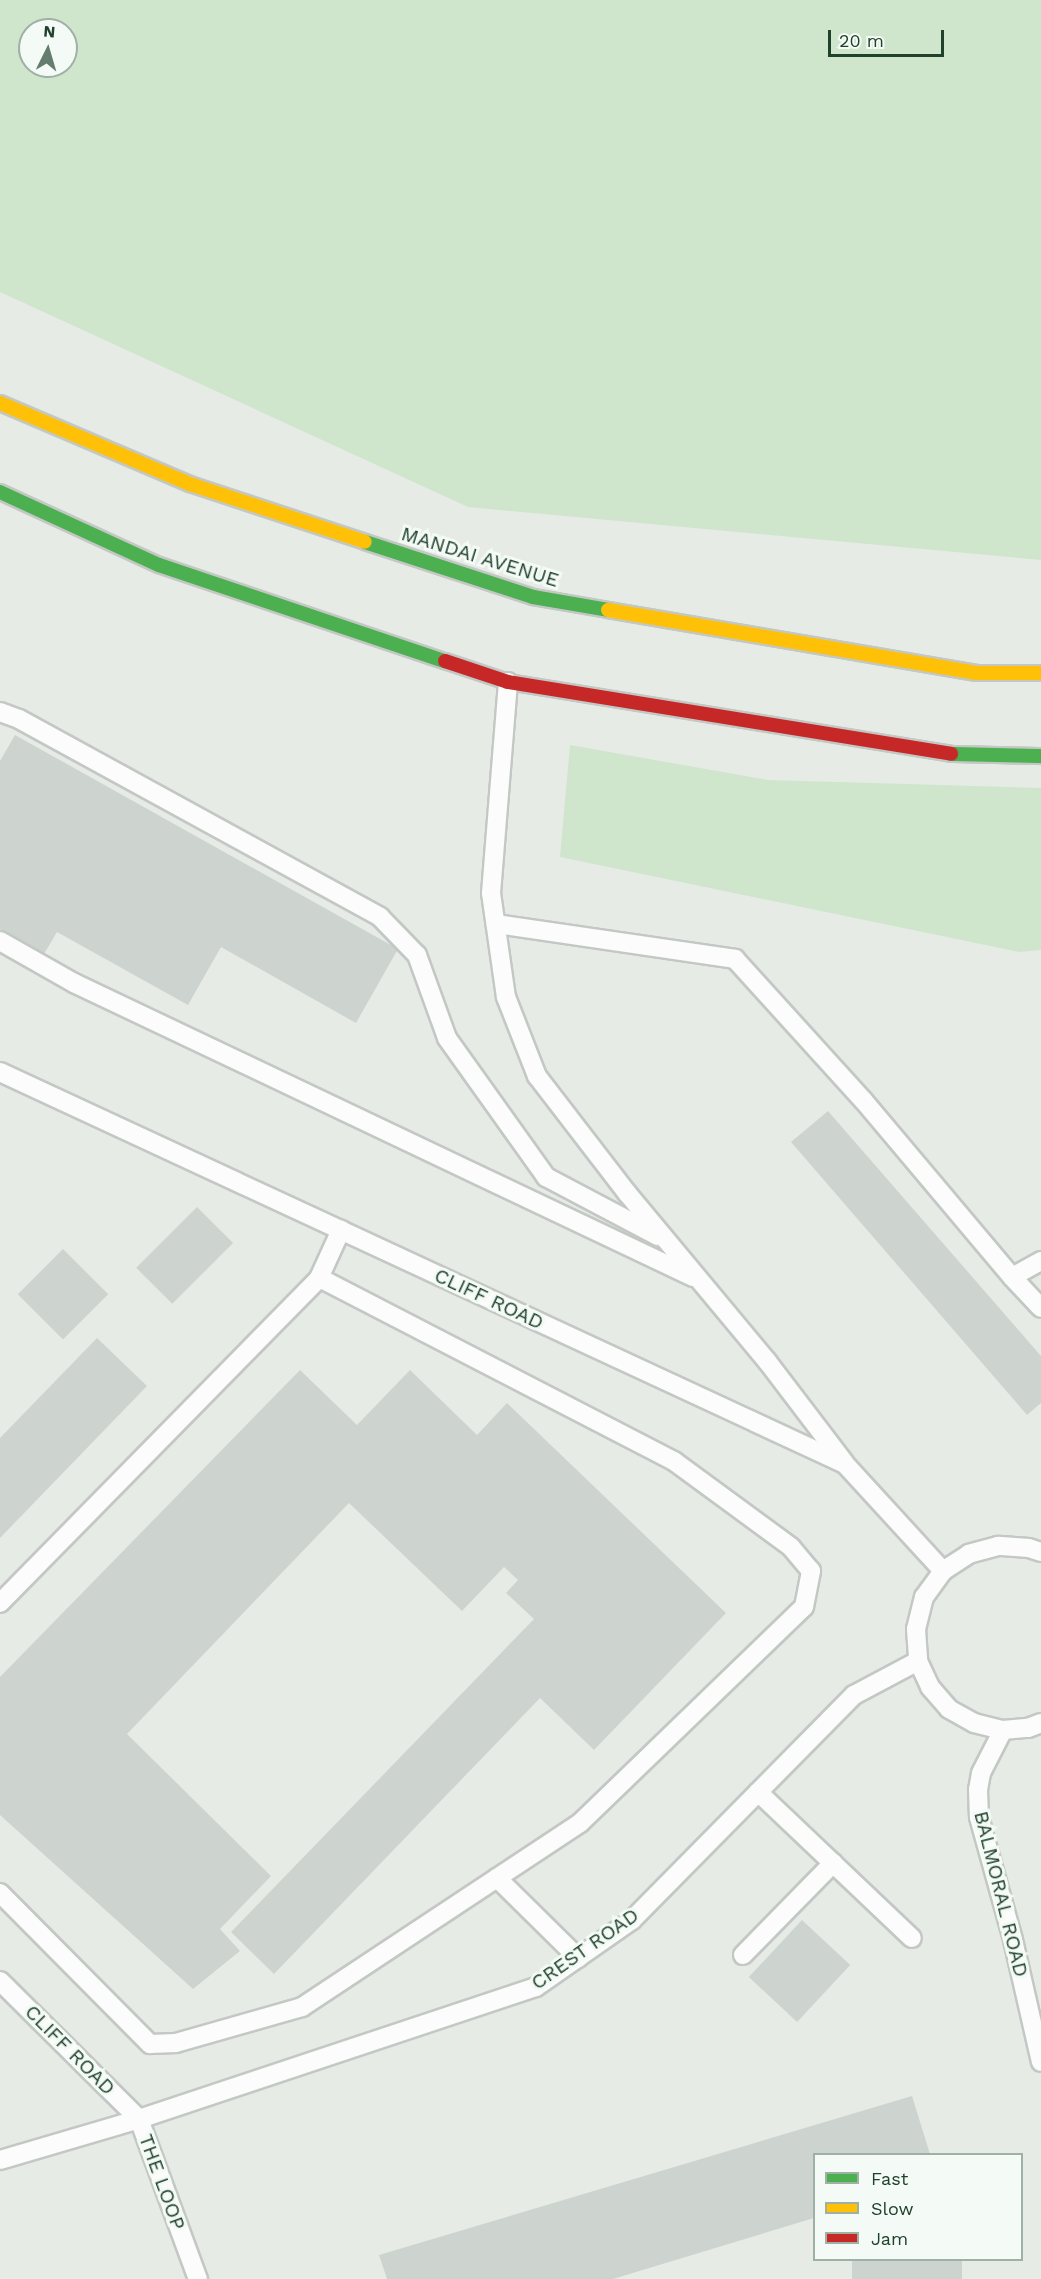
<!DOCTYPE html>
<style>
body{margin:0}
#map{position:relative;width:1041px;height:2279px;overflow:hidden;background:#e6ebe6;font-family:"Work Sans",sans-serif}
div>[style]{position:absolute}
.green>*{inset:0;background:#cfe6cd}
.building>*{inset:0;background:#cdd4cf;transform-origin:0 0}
.roads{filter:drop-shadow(2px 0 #c3c8c4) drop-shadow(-2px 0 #c3c8c4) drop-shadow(0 2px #c3c8c4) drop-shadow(0 -2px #c3c8c4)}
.lane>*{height:18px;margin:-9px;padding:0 9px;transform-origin:9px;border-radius:9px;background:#fbfcfb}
.fast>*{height:14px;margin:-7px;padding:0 7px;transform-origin:7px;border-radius:7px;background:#4caf50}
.slow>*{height:14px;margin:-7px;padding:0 7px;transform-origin:7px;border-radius:7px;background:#ffc107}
.jam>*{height:14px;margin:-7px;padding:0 7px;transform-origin:7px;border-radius:7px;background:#c62828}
span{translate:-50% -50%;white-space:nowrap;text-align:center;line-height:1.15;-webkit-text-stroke:6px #f4faf5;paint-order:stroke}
.street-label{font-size:20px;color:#20422d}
.legend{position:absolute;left:813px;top:2153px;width:210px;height:108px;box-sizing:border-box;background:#f4faf5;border:2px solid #9fb0a5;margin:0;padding:8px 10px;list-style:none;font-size:18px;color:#20422d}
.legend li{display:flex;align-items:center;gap:12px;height:30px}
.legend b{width:30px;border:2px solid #9fb0a5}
.north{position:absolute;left:18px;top:18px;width:60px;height:60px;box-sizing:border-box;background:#f4faf5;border:2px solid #9fb0a5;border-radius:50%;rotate:5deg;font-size:16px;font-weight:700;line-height:24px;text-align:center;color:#20422d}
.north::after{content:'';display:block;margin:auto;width:21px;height:27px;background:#657d6e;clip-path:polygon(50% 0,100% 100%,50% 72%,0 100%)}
.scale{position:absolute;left:828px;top:30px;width:116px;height:27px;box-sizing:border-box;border:3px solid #20422d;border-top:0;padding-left:8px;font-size:18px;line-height:21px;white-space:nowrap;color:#20422d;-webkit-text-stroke:4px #f4faf5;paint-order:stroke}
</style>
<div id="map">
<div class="green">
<div style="clip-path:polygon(evenodd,0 0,1041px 0,1041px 560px,468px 507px,0 292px,0 0,30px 30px,66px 30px,66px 66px,30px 66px,30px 30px)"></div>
<div style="clip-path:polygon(570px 745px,768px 780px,1041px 788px,1041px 950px,1019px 952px,560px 857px)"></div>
</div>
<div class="building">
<div style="clip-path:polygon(15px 735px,398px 949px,356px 1023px,221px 947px,188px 1005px,57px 932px,44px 954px,0 929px,0 761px)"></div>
<div style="clip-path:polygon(828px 1111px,1041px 1356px,1041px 1403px,1027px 1415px,791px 1142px)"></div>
<div style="left:197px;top:1207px;width:51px;height:86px;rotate:45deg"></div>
<div style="left:63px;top:1249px;width:64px;height:64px;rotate:45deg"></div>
<div style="clip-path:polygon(97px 1338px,147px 1386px,0 1538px,0 1438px)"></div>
<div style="clip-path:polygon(300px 1370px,357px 1425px,410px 1370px,477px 1435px,507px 1403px,726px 1613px,594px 1750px,540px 1698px,274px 1974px,231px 1932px,534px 1619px,506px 1593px,518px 1580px,504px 1567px,462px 1611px,349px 1503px,127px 1734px,271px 1876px,220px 1929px,240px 1951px,193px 1989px,0 1815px,0 1677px)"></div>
<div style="left:802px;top:1920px;width:66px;height:78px;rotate:43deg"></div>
<div style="clip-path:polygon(912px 2096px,930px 2154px,814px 2154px,814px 2218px,613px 2279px,387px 2279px,379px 2255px)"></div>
<div style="left:852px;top:2260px;width:110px;height:20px"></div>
</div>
<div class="roads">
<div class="lane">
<div style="left:508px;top:682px;width:212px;rotate:94.6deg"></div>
<div style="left:491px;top:893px;width:105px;rotate:81.8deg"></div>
<div style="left:506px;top:997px;width:85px;rotate:68.6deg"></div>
<div style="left:537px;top:1076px;width:148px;rotate:52.4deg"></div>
<div style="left:627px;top:1193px;width:219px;rotate:50.2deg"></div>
<div style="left:767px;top:1361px;width:127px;rotate:52.7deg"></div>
<div style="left:0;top:712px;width:20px;rotate:20deg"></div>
<div style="left:19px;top:719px;width:412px;rotate:28.7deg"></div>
<div style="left:380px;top:917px;width:53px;rotate:45.8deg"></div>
<div style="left:417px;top:955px;width:88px;rotate:70.1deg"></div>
<div style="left:447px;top:1038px;width:171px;rotate:54.5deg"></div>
<div style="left:546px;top:1177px;width:127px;rotate:27.8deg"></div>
<div style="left:496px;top:924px;width:242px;rotate:8.3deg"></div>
<div style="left:735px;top:959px;width:190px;rotate:47.8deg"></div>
<div style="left:863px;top:1100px;width:231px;rotate:49.9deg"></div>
<div style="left:1012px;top:1277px;width:42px;rotate:46.9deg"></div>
<div style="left:0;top:941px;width:85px;rotate:29.6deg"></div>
<div style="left:74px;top:983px;width:685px;rotate:25.41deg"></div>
<div style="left:0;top:1072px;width:931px;rotate:24.89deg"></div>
<div style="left:845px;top:1464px;width:145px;rotate:47.5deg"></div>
<div style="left:1012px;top:1277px;width:33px;rotate:-29deg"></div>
<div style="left:1041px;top:1552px;width:13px;rotate:-162deg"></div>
<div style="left:1029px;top:1548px;width:31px;rotate:-176deg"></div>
<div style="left:998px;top:1546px;width:30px;rotate:165deg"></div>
<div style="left:969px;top:1554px;width:31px;rotate:147deg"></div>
<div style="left:943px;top:1571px;width:32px;rotate:126deg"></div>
<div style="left:924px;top:1597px;width:33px;rotate:104deg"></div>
<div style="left:916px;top:1629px;width:32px;rotate:86deg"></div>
<div style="left:918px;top:1661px;width:29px;rotate:65deg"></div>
<div style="left:930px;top:1687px;width:29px;rotate:49deg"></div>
<div style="left:949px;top:1709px;width:29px;rotate:29deg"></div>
<div style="left:974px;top:1723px;width:30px;rotate:14deg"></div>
<div style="left:1003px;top:1730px;width:25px;rotate:-5deg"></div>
<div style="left:1028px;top:1728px;width:14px;rotate:-21deg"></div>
<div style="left:0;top:1603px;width:455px;rotate:-45.5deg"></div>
<div style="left:1003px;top:1730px;width:48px;rotate:117.1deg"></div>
<div style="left:981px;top:1773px;width:17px;rotate:100deg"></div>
<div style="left:978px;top:1790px;width:27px;rotate:88deg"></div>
<div style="left:979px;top:1817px;width:128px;rotate:74.5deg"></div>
<div style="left:1013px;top:1940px;width:125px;rotate:77.1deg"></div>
<div style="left:758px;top:1792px;width:212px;rotate:43.5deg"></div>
<div style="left:497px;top:1878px;width:114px;rotate:44.6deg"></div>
<div style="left:0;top:1893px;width:213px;rotate:45.2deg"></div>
<div style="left:150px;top:2044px;width:26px;rotate:-2deg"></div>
<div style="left:176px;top:2043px;width:131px;rotate:-15.9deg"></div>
<div style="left:302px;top:2007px;width:333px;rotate:-33.5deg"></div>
<div style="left:580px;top:1823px;width:311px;rotate:-44deg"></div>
<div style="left:804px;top:1607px;width:37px;rotate:-79deg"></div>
<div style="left:811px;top:1571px;width:31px;rotate:-130deg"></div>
<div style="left:791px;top:1547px;width:145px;rotate:-143.7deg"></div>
<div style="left:674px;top:1461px;width:399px;rotate:-152.7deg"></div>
<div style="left:319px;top:1278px;width:53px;rotate:-65.4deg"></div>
<div style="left:743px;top:1955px;width:129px;rotate:-45.6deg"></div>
<div style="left:0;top:1981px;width:196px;rotate:44.8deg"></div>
<div style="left:139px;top:2119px;width:171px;rotate:69.8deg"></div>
<div style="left:0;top:2160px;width:145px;rotate:-16.4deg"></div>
<div style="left:139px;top:2119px;width:418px;rotate:-18.4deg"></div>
<div style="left:536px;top:1987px;width:117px;rotate:-34.9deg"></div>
<div style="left:632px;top:1920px;width:316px;rotate:-45.4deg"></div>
<div style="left:854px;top:1695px;width:72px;rotate:-28deg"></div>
</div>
<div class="fast">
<div style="left:0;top:492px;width:175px;rotate:24.7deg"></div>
<div style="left:159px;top:565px;width:302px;rotate:18.6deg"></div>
<div style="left:365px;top:542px;width:177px;rotate:18.1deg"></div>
<div style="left:533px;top:597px;width:76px;rotate:9.8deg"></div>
<div style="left:951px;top:754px;width:90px;rotate:1.3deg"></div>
</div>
<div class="slow">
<div style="left:0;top:403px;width:207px;rotate:23.1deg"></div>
<div style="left:190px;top:484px;width:184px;rotate:18.3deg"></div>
<div style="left:608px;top:610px;width:374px;rotate:9.7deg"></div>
<div style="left:977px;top:673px;width:64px"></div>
</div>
<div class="jam">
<div style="left:445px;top:661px;width:66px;rotate:18.4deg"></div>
<div style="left:508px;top:682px;width:449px;rotate:9.2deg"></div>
</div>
</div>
<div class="street-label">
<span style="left:480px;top:557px;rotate:17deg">MANDAI AVENUE</span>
<span style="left:489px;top:1299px;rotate:25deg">CLIFF ROAD</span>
<span style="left:1001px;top:1894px;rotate:76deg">BALMORAL ROAD</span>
<span style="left:585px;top:1949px;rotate:-35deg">CREST ROAD</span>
<span style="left:70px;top:2050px;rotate:45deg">CLIFF ROAD</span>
<span style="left:162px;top:2182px;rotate:70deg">THE LOOP</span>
</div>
<ul class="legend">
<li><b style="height:8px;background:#4caf50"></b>Fast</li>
<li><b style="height:8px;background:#ffc107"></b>Slow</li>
<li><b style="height:8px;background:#c62828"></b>Jam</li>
</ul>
<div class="north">N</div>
<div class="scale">20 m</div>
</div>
